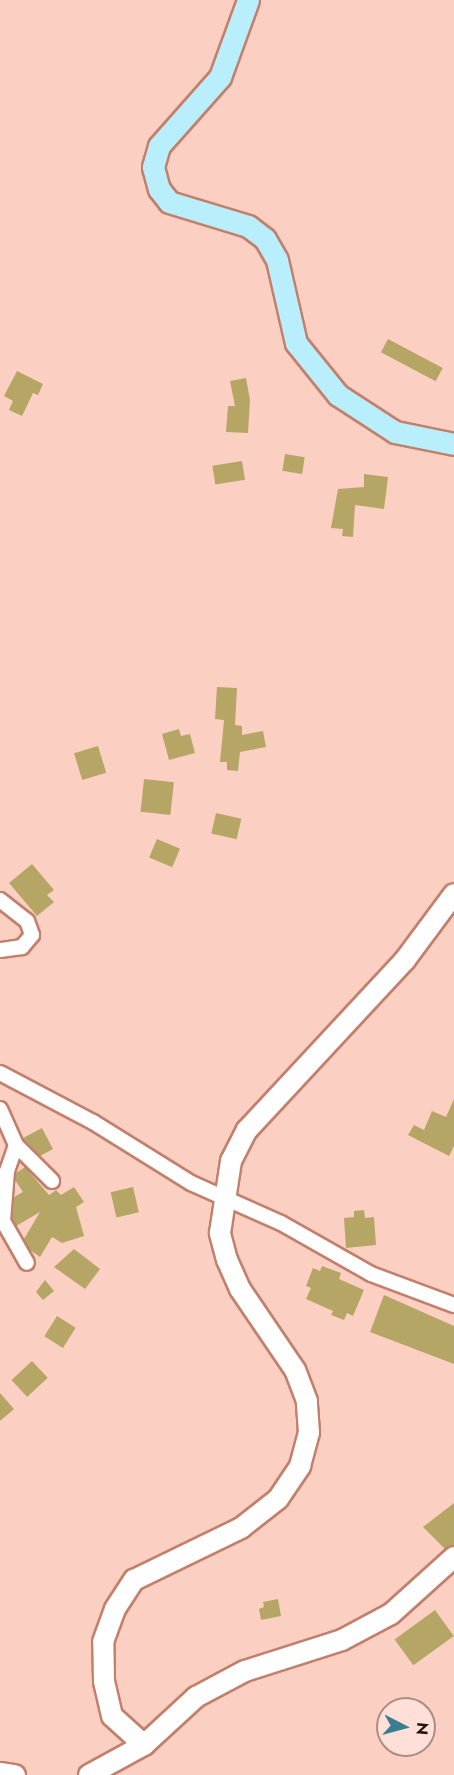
<!DOCTYPE html>
<style>
body{margin:0}
#map{position:relative;width:454px;height:1775px;overflow:hidden;background:#fbcfc2;font-family:Jost,sans-serif}
div>[style]{position:absolute}
.building>*{inset:0;background:#b5a665;transform-origin:0 0}
.roads{filter:drop-shadow(2px 0 #c2806c) drop-shadow(-2px 0 #c2806c) drop-shadow(0 2px #c2806c) drop-shadow(0 -2px #c2806c)}
.street>*{height:14px;margin:-7px;padding:0 7px;transform-origin:7px;border-radius:7px;background:#fff}
.secondary>*{height:20px;margin:-10px;padding:0 10px;transform-origin:10px;border-radius:10px;background:#fff}
.primary>*{height:21px;margin:-10.5px;padding:0 10.5px;transform-origin:10.5px;border-radius:10.5px;background:#b9effd}
span{translate:-50% -50%;white-space:nowrap;text-align:center;line-height:1.15;-webkit-text-stroke:5px #fee0d8;paint-order:stroke}
.north{position:absolute;left:376px;top:1697px;width:60px;height:60px;box-sizing:border-box;background:#fee0d8;border:2px solid #aa8e86;border-radius:50%;rotate:96deg;font-size:16px;font-weight:700;line-height:24px;text-align:center;color:#2b120b}
.north::after{content:'';display:block;margin:auto;width:21px;height:27px;background:#3b7e8f;clip-path:polygon(50% 0,100% 100%,50% 72%,0 100%)}
</style>
<div id="map">
<div class="building">
<div style="left:388px;top:339px;width:62px;height:15px;rotate:28deg"></div>
<div style="clip-path:polygon(17px 371px,43px 384px,38px 395px,33px 393px,22px 416px,9px 410px,13px 401px,4px 396px)"></div>
<div style="clip-path:polygon(246px 378px,250px 400px,248px 433px,226px 432px,228px 406px,235px 406px,230px 381px)"></div>
<div style="left:285px;top:454px;width:20px;height:17px;rotate:9deg"></div>
<div style="left:242px;top:461px;width:19px;height:30px;rotate:81deg"></div>
<div style="clip-path:polygon(364px 474px,388px 477px,384px 509px,355px 505px,353px 537px,342px 536px,343px 529px,331px 528px,338px 489px,364px 487px)"></div>
<div style="clip-path:polygon(217px 687px,237px 688px,235px 725px,242px 726px,242px 735px,263px 731px,266px 747px,240px 752px,238px 771px,227px 770px,227px 762px,220px 762px,224px 720px,215px 719px)"></div>
<div style="clip-path:polygon(179px 729px,181px 736px,190px 734px,195px 753px,169px 760px,162px 734px)"></div>
<div style="left:98px;top:746px;width:28px;height:25px;rotate:73deg"></div>
<div style="left:144px;top:779px;width:30px;height:33px;rotate:6deg"></div>
<div style="left:216px;top:813px;width:26px;height:21px;rotate:13deg"></div>
<div style="left:157px;top:839px;width:25px;height:20px;rotate:23deg"></div>
<div style="clip-path:polygon(32px 864px,54px 890px,47px 895px,54px 902px,37px 916px,9px 883px)"></div>
<div style="clip-path:polygon(454px 1099px,454px 1146px,449px 1156px,408px 1135px,414px 1125px,424px 1130px,432px 1111px,446px 1117px)"></div>
<div style="clip-path:polygon(42px 1128px,53px 1149px,40px 1156px,23px 1138px)"></div>
<div style="clip-path:polygon(25px 1167px,49px 1195px,56px 1190px,61px 1195px,74px 1187px,84px 1202px,76px 1207px,84px 1236px,62px 1243px,52px 1237px,40px 1257px,30px 1250px,24px 1239px,40px 1212px,16px 1226px,12px 1219px,14px 1197px,23px 1192px,15px 1180px,16px 1173px)"></div>
<div style="left:133px;top:1187px;width:26px;height:23px;rotate:77deg"></div>
<div style="clip-path:polygon(364px 1210px,365px 1218px,374px 1217px,376px 1245px,346px 1248px,344px 1218px,354px 1217px,354px 1211px)"></div>
<div style="clip-path:polygon(74px 1249px,100px 1269px,85px 1289px,54px 1267px)"></div>
<div style="clip-path:polygon(322px 1266px,341px 1273px,339px 1279px,364px 1290px,353px 1316px,347px 1313px,344px 1320px,331px 1315px,333px 1311px,306px 1299px,311px 1288px,306px 1286px,313px 1268px,320px 1271px)"></div>
<div style="clip-path:polygon(45px 1280px,54px 1291px,43px 1300px,36px 1292px)"></div>
<div style="clip-path:polygon(384px 1295px,454px 1326px,454px 1364px,370px 1332px)"></div>
<div style="left:57px;top:1316px;width:22px;height:24px;rotate:32deg"></div>
<div style="left:32px;top:1361px;width:23px;height:28px;rotate:47deg"></div>
<div style="clip-path:polygon(0 1393px,14px 1409px,0 1421px)"></div>
<div style="clip-path:polygon(454px 1503px,454px 1545px,445px 1549px,423px 1527px)"></div>
<div style="clip-path:polygon(278px 1599px,281px 1616px,261px 1620px,259px 1609px,264px 1607px,263px 1602px)"></div>
<div style="left:435px;top:1610px;width:32px;height:50px;rotate:54deg"></div>
</div>
<div class="roads">
<div class="street">
<div style="left:0;top:900px;width:34px;rotate:38deg"></div>
<div style="left:27px;top:921px;width:15px;rotate:70deg"></div>
<div style="left:32px;top:935px;width:16px;rotate:130deg"></div>
<div style="left:22px;top:947px;width:22px;rotate:172deg"></div>
<div style="left:0;top:1073px;width:105px;rotate:27.8deg"></div>
<div style="left:93px;top:1122px;width:115px;rotate:31.9deg"></div>
<div style="left:191px;top:1183px;width:98px;rotate:24deg"></div>
<div style="left:281px;top:1223px;width:103px;rotate:29.5deg"></div>
<div style="left:371px;top:1274px;width:89px;rotate:20.5deg"></div>
<div style="left:0;top:1109px;width:39px;rotate:66deg"></div>
<div style="left:16px;top:1145px;width:28px;rotate:109deg"></div>
<div style="left:7px;top:1171px;width:50px;rotate:94.6deg"></div>
<div style="left:3px;top:1221px;width:48px;rotate:60.3deg"></div>
<div style="left:16px;top:1145px;width:51px;rotate:45deg"></div>
</div>
<div class="secondary">
<div style="left:144px;top:1745px;width:43px;rotate:-137.8deg"></div>
<div style="left:112px;top:1716px;width:36px;rotate:-103deg"></div>
<div style="left:104px;top:1681px;width:39px;rotate:-91deg"></div>
<div style="left:103px;top:1642px;width:35px;rotate:-70deg"></div>
<div style="left:115px;top:1609px;width:35px;rotate:-57deg"></div>
<div style="left:134px;top:1580px;width:119px;rotate:-25.9deg"></div>
<div style="left:241px;top:1528px;width:47px;rotate:-38.1deg"></div>
<div style="left:278px;top:1499px;width:40px;rotate:-56deg"></div>
<div style="left:300px;top:1466px;width:34px;rotate:-75deg"></div>
<div style="left:309px;top:1433px;width:32px;rotate:-94deg"></div>
<div style="left:307px;top:1401px;width:33px;rotate:-111deg"></div>
<div style="left:295px;top:1370px;width:98px;rotate:-124.2deg"></div>
<div style="left:240px;top:1289px;width:32px;rotate:-114deg"></div>
<div style="left:227px;top:1260px;width:28px;rotate:-105deg"></div>
<div style="left:220px;top:1233px;width:73px;rotate:-81.3deg"></div>
<div style="left:231px;top:1161px;width:35px;rotate:-63deg"></div>
<div style="left:247px;top:1130px;width:232px;rotate:-47.1deg"></div>
<div style="left:405px;top:960px;width:82px;rotate:-53.4deg"></div>
<div style="left:0;top:1773px;width:15px;rotate:8deg"></div>
<div style="left:89px;top:1775px;width:63px;rotate:-28.6deg"></div>
<div style="left:144px;top:1745px;width:71px;rotate:-42.7deg"></div>
<div style="left:196px;top:1697px;width:55px;rotate:-28deg"></div>
<div style="left:245px;top:1671px;width:102px;rotate:-17.7deg"></div>
<div style="left:342px;top:1640px;width:55px;rotate:-28deg"></div>
<div style="left:391px;top:1614px;width:85px;rotate:-42.1deg"></div>
</div>
<div class="primary">
<div style="left:248px;top:0;width:82px;rotate:110deg"></div>
<div style="left:220px;top:77px;width:92px;rotate:131.5deg"></div>
<div style="left:159px;top:146px;width:22px;rotate:106deg"></div>
<div style="left:153px;top:167px;width:23px;rotate:75deg"></div>
<div style="left:159px;top:189px;width:16px;rotate:52deg"></div>
<div style="left:169px;top:202px;width:83px;rotate:16.9deg"></div>
<div style="left:248px;top:226px;width:21px;rotate:37deg"></div>
<div style="left:265px;top:239px;width:24px;rotate:60deg"></div>
<div style="left:277px;top:260px;width:85px;rotate:77.1deg"></div>
<div style="left:296px;top:343px;width:67px;rotate:51.1deg"></div>
<div style="left:338px;top:395px;width:68px;rotate:33deg"></div>
<div style="left:395px;top:432px;width:60px;rotate:11.5deg"></div>
</div>
</div>
<div class="north">N</div>
</div>
